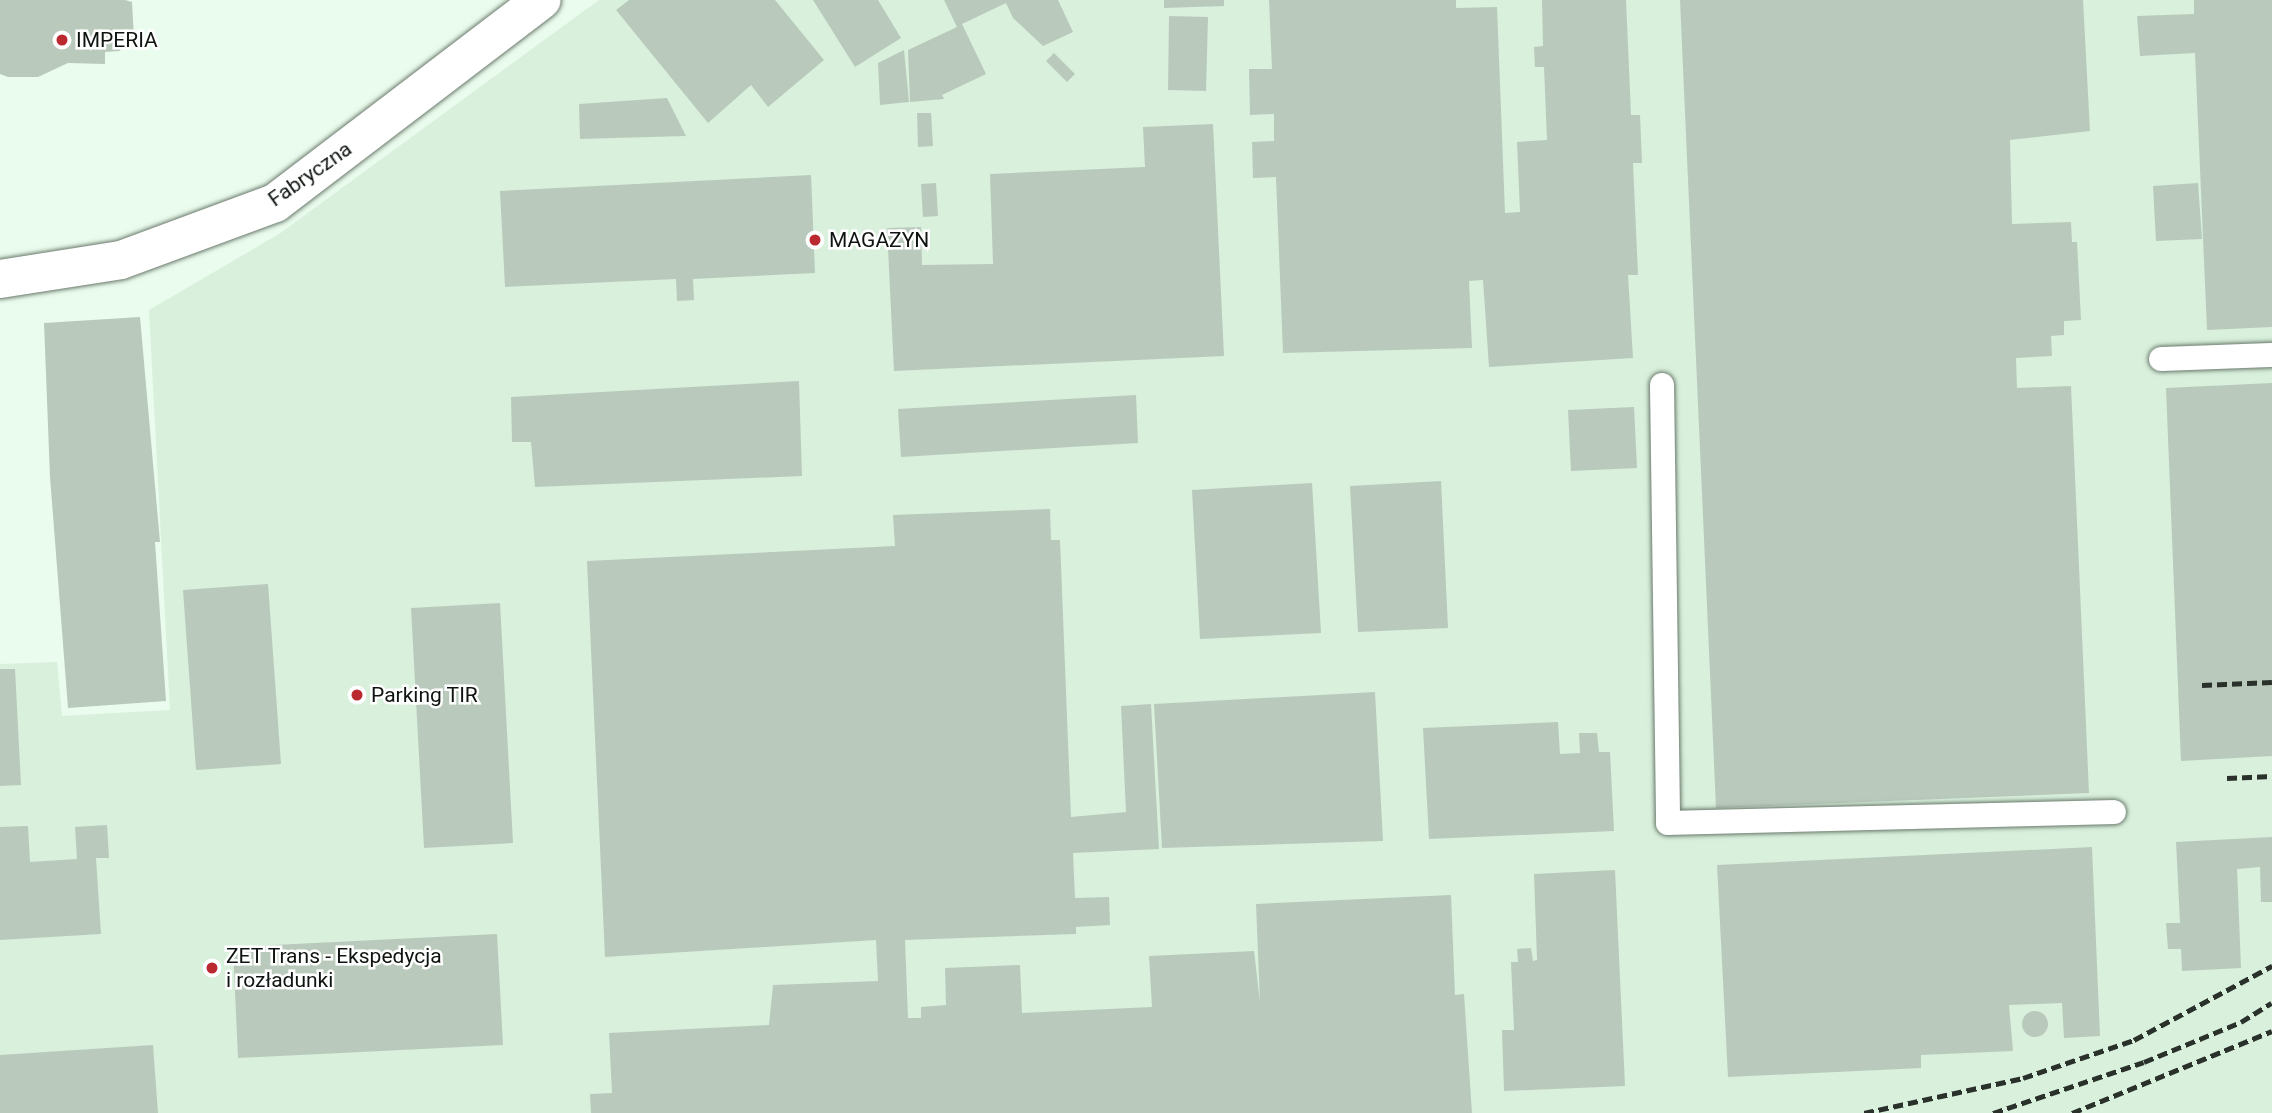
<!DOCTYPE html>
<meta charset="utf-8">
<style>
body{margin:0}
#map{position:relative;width:2272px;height:1113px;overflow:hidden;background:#eafced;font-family:Roboto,sans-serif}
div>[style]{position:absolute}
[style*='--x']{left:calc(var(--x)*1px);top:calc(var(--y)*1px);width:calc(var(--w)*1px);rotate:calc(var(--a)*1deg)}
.built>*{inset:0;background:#d8f0dc}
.building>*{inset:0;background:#b9cabc}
.round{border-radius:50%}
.roads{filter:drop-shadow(0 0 2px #6b7a6d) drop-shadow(0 0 2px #6b7a6d)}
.service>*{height:24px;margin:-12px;padding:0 12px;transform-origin:12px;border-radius:12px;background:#fff}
.minor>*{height:38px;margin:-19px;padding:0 19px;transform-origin:19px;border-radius:19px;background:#fff}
.rail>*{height:5px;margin-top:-2.5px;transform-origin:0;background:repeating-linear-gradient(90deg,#2a312b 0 10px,transparent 0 15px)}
.dots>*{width:19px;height:19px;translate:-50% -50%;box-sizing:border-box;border:4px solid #fff;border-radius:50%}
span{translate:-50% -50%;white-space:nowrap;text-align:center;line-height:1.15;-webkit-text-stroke:5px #fff;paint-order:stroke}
.poi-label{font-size:21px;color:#0e140f}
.left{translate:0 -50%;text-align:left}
.street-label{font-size:21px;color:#0e140f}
</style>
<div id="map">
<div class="built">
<div style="clip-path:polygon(599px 0,2272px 0,2272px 1113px,0 1113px,0 664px,57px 662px,62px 716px,170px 710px,149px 310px,279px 234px)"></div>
</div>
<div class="building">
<div style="clip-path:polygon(0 0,125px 0,132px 2px,134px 39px,125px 39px,120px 51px,105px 52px,105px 64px,68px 63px,38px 77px,8px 77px,0 74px)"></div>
<div style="clip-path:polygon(629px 0,775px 0,824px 60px,768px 107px,751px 85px,708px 123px,616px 10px)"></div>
<div style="clip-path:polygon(813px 0,878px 0,901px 38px,855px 67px)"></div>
<div style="clip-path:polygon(944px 0,1058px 0,1073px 32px,1043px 46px,1013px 18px,1006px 3px,962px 24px,986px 74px,942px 95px,944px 99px,910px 102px,908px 50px,957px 27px)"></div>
<div style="clip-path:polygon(1164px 0,1224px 0,1224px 6px,1164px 8px)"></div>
<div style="clip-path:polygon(1269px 0,1456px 0,1456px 8px,1497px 7px,1505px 213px,1520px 212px,1517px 142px,1547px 140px,1544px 67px,1535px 67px,1534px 47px,1543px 46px,1542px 0,1626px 0,1631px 115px,1640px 115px,1642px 163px,1633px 163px,1638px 275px,1628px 275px,1633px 358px,1489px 367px,1483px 280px,1469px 281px,1472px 348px,1283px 353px,1276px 177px,1253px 178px,1252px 142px,1274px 141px,1274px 114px,1250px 115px,1249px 69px,1272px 69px)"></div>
<div style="clip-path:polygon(1680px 0,2083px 0,2090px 131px,2010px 140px,2012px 224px,2071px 222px,2072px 242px,2077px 242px,2081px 320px,2064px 321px,2064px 335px,2051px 336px,2052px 356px,2016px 358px,2017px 388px,2071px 386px,2089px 793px,1716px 808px)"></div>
<div style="clip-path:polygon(2194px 0,2272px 0,2272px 327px,2207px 330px,2195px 53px,2140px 56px,2137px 16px,2194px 14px)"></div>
<div style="clip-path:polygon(1169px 16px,1208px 17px,1206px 91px,1168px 90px)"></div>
<div style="clip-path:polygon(904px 50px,909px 102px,880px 105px,878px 63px)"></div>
<div style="clip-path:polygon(1054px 53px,1075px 74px,1067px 82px,1046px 61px)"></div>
<div style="clip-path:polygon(667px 98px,686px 136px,580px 139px,579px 104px)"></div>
<div style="clip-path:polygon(917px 113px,931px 113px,933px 146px,918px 147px)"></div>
<div style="clip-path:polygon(1213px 124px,1224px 356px,894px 371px,887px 228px,921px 227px,922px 265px,993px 264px,990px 174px,1145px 167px,1143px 127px)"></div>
<div style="clip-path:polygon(811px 175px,815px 273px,693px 279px,694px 300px,677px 301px,676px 279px,505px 287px,500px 191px)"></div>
<div style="clip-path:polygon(936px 183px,938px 216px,923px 217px,921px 184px)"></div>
<div style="clip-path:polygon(2198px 183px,2202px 239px,2156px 241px,2153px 186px)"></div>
<div style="clip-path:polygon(140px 317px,160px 542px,155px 542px,166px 701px,68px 708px,50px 477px,44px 323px)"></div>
<div style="clip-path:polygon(799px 381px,802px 476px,535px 487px,531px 442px,512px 442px,511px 397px)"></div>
<div style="clip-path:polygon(2272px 383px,2272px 756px,2181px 761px,2166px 388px)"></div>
<div style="clip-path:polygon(1136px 395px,1138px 443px,901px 457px,898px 409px)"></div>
<div style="clip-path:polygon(1634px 407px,1637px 468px,1571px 471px,1568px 410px)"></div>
<div style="clip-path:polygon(1441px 481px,1448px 628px,1358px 632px,1350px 486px)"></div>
<div style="clip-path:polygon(1312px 483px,1321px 633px,1200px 639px,1192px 490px)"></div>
<div style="clip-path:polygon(1050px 509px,1051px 540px,1060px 540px,1071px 817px,1126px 812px,1121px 706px,1151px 704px,1159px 849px,1073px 853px,1075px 898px,1109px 897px,1110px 925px,1076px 927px,1076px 934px,905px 940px,908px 1018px,921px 1018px,921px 1007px,946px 1005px,945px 968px,1020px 965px,1022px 1013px,1152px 1007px,1149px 956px,1254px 951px,1260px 1002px,1256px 904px,1451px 895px,1455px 995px,1464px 994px,1472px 1113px,591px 1113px,590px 1094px,612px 1093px,609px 1033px,769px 1025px,773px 985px,878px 981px,876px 940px,605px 957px,587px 561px,895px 546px,893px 515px)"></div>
<div style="clip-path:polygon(268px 584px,281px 764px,196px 770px,183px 590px)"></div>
<div style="clip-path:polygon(500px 603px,513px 843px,424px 848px,411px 608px)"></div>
<div style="clip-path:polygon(0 669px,15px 669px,21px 785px,0 786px)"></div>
<div style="clip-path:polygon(1375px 692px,1383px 841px,1162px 848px,1154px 704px)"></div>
<div style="clip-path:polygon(1558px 722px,1560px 754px,1580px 753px,1579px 733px,1597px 733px,1599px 752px,1610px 752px,1614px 831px,1429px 839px,1423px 728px)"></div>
<div style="clip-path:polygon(107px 825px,109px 858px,96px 858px,101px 934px,0 940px,0 827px,28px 826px,30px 862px,77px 859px,75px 827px)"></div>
<div style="clip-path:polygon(2272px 837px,2272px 902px,2261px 902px,2260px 867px,2237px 869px,2241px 968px,2182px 971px,2181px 949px,2168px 949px,2166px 923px,2180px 923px,2176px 842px)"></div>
<div style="clip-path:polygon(2092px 847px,2100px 1036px,2064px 1038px,2062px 1003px,2009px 1005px,2013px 1051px,1921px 1055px,1921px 1068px,1728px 1077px,1717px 865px)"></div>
<div style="clip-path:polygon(1615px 870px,1625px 1086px,1504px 1091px,1502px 1030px,1514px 1030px,1511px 962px,1518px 962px,1517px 949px,1531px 948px,1533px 961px,1537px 960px,1534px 874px)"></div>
<div style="clip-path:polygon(497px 934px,503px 1045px,238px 1058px,233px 947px)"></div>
<div class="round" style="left:2022px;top:1011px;width:26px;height:26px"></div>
<div style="clip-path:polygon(153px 1045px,158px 1113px,0 1113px,0 1055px)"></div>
</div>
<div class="roads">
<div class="service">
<div style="--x:2161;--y:359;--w:111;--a:-2.1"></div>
<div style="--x:1662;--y:385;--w:438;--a:89.2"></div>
<div style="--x:1668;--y:823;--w:446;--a:-1.4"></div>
</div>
<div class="minor">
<div style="--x:0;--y:279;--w:122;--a:-8.9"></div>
<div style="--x:121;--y:260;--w:164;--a:-20.3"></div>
<div style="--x:275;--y:203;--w:335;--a:-37.3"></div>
</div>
</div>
<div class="rail">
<div style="--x:2202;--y:685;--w:70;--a:-2.5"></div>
<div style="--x:2227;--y:778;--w:45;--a:-2.5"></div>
<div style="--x:1864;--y:1113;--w:163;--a:-12.4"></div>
<div style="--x:2023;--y:1078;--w:117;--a:-18.9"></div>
<div style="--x:2134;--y:1040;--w:157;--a:-28.2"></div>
<div style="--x:1993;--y:1113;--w:159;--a:-18.7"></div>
<div style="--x:2144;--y:1062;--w:105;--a:-22.4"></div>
<div style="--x:2241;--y:1022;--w:36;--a:-32"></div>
<div style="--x:2072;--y:1113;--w:216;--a:-22.3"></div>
</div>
<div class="dots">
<div style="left:62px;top:40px;background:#b9292f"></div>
<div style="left:815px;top:240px;background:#b9292f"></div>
<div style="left:357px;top:695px;background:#b9292f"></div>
<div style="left:212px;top:968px;background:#b9292f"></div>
</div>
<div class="poi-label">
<span class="left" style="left:76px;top:40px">IMPERIA</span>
<span class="left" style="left:829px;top:240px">MAGAZYN</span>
<span class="left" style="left:371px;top:695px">Parking TIR</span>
<span class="left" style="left:226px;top:968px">ZET Trans - Ekspedycja<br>i rozładunki</span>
</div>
<div class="street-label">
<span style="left:310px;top:174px;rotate:-35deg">Fabryczna</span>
</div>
</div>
